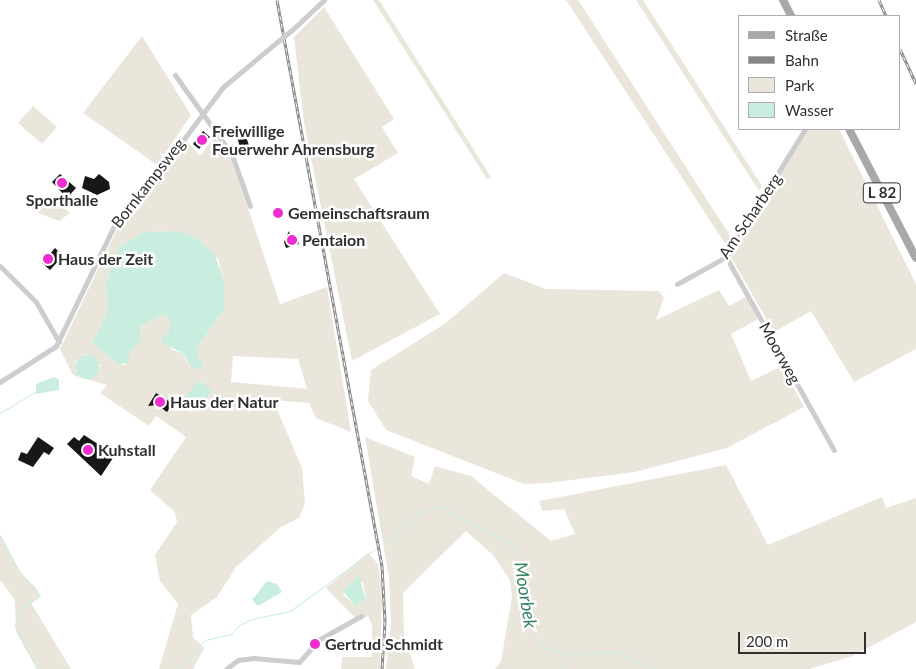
<!DOCTYPE html>
<meta charset="utf-8">
<style>
body{margin:0}
#map{position:relative;width:916px;height:669px;overflow:hidden;background:#fff;font-family:Lato,sans-serif}
div>[style]{position:absolute}
[style*='--x']{left:calc(var(--x)*1px);top:calc(var(--y)*1px);width:calc(var(--w)*1px);rotate:calc(var(--a)*1deg)}
.green>*{inset:0;background:#ebe6db}
.water>*{inset:0;background:#c9eee0}
.round{border-radius:50%}
.stream>*{height:1px;margin:-0.5px;padding:0 0.5px;transform-origin:0.5px;border-radius:0.5px;background:#c9eee0}
.building>*{inset:0;background:#171717}
.street>*{height:5px;margin:-2.5px;padding:0 2.5px;transform-origin:2.5px;border-radius:2.5px;background:#cdcdcd}
.primary>*{height:8px;margin:-4px;padding:0 4px;transform-origin:4px;border-radius:4px;background:#a8a8a8}
.rail>*{height:3px;margin-top:-1.5px;transform-origin:0;background:repeating-linear-gradient(90deg,#fff 0 4px,#858585 0 8px);box-sizing:border-box;border-block:1px solid #858585}
.street-bridge>*{height:5px;margin:-2.5px;padding:0 2.5px;transform-origin:2.5px;border-radius:2.5px;background:#cdcdcd}
.dots>*{width:14px;height:14px;translate:-50% -50%;box-sizing:border-box;border:2px solid #fff;border-radius:50%}
span{translate:-50% -50%;white-space:nowrap;text-align:center;line-height:1.15;-webkit-text-stroke:5px #fff;paint-order:stroke}
.shield-label span{padding:1px 4px;background:#fff;border:1px solid;border-radius:4px;-webkit-text-stroke-width:0}
.shield-label{font-size:15px;color:#303030;font-weight:700}
.poi-label{font-size:16px;color:#303030;font-weight:700}
.left{translate:0 -50%;text-align:left}
.street-label{font-size:16px;color:#303030}
.water-label{font-size:18px;color:#338364;font-style:italic}
.legend{position:absolute;left:738px;top:15px;width:162px;height:115px;box-sizing:border-box;background:#fff;border:1px solid #acacac;margin:0;padding:6px 9px;list-style:none;font-size:15px;color:#303030}
.legend li{display:flex;align-items:center;gap:10px;height:25px}
.legend b{width:25px;border:1px solid #acacac}
.scale{position:absolute;left:738px;top:632px;width:128px;height:22px;box-sizing:border-box;border:2px solid #303030;border-top:0;padding-left:6px;font-size:15px;line-height:18px;white-space:nowrap;color:#303030;-webkit-text-stroke:4px #fff;paint-order:stroke}
</style>
<div id="map">
<div class="green">
<div style="clip-path:polygon(373px 0,379px 0,491px 177px,487px 179px)"></div>
<div style="clip-path:polygon(566px 0,578px 0,731px 237px,726px 245px)"></div>
<div style="clip-path:polygon(636px 0,643px 0,762px 186px,759px 191px)"></div>
<div style="clip-path:polygon(324px 7px,394px 119px,382px 127px,398px 153px,354px 179px,440px 314px,352px 361px,304px 123px,294px 37px)"></div>
<div style="clip-path:polygon(142px 36px,191px 115px,157px 165px,83px 113px)"></div>
<div style="clip-path:polygon(33px 106px,57px 127px,42px 144px,18px 123px)"></div>
<div style="clip-path:polygon(808px 129px,839px 129px,916px 284px,916px 349px,854px 382px,811px 311px,774px 332px,729px 254px)"></div>
<div style="clip-path:polygon(evenodd,217px 133px,233px 163px,280px 304px,327px 287px,351px 432px,316px 418px,309px 403px,273px 400px,302px 468px,305px 504px,299px 518px,281px 527px,236px 567px,217px 597px,191px 615px,193px 637px,204px 648px,193px 669px,159px 669px,178px 604px,160px 581px,155px 555px,177px 522px,175px 512px,150px 490px,186px 437px,156px 416px,149px 426px,100px 393px,107px 385px,73px 375px,60px 349px,124px 215px,154px 183px,185px 139px,200px 156px,217px 133px,180px 231px,199px 240px,218px 259px,224px 280px,224px 309px,187px 362px,183px 353px,172px 350px,168px 333px,170px 320px,163px 314px,140px 327px,141px 341px,129px 352px,125px 365px,119px 365px,92px 343px,108px 310px,106px 283px,115px 256px,119px 247px,144px 232px,180px 231px,217px 133px,86px 354px,101px 366px,86px 377px,75px 372px,75px 362px,86px 354px,217px 133px,233px 356px,298px 359px,307px 389px,231px 382px,233px 356px,217px 133px,197px 381px,202px 383px,207px 397px,192px 412px,185px 410px,181px 408px,197px 381px)"></div>
<div style="clip-path:polygon(60px 204px,70px 213px,59px 221px,38px 213px,42px 207px)"></div>
<div style="clip-path:polygon(504px 273px,546px 289px,659px 291px,664px 298px,656px 320px,719px 290px,729px 306px,746px 297px,758px 319px,731px 334px,751px 381px,782px 366px,804px 407px,727px 448px,635px 472px,548px 483px,524px 484px,386px 430px,368px 401px,371px 370px,446px 323px)"></div>
<div style="clip-path:polygon(365px 437px,415px 457px,411px 476px,429px 484px,435px 466px,471px 476px,551px 541px,575px 534px,564px 509px,542px 511px,539px 501px,726px 465px,768px 545px,882px 497px,886px 508px,916px 498px,916px 622px,853px 656px,809px 669px,495px 669px,501px 661px,512px 597px,510px 580px,493px 555px,466px 531px,403px 593px,404px 636px,415px 669px,386px 669px,391px 623px,389px 578px)"></div>
<div style="clip-path:polygon(0 535px,19px 571px,36px 588px,40px 596px,31px 603px,71px 669px,37px 669px,16px 632px,15px 600px,0 580px)"></div>
<div style="clip-path:polygon(evenodd,368px 553px,378px 564px,382px 592px,380px 669px,341px 669px,342px 657px,372px 657px,372px 625px,368px 616px,358px 621px,326px 588px,368px 553px,363px 582px,366px 600px,355px 606px,343px 594px,363px 582px)"></div>
</div>
<div class="water">
<div style="clip-path:polygon(180px 231px,199px 240px,215px 255px,224px 280px,224px 309px,196px 349px,203px 366px,199px 370px,191px 366px,183px 353px,164px 344px,161px 339px,168px 333px,170px 320px,163px 314px,140px 327px,141px 341px,129px 352px,129px 362px,119px 365px,92px 343px,108px 310px,106px 283px,115px 256px,119px 247px,144px 232px)"></div>
<div class="round" style="left:75px;top:355px;width:24px;height:24px"></div>
<div style="clip-path:polygon(54px 377px,59px 380px,59px 390px,36px 394px,36px 384px)"></div>
<div style="clip-path:polygon(197px 381px,209px 387px,211px 392px,197px 411px,185px 410px,181px 404px)"></div>
<div style="clip-path:polygon(359px 576px,366px 600px,355px 606px,343px 591px)"></div>
<div style="clip-path:polygon(267px 581px,277px 584px,282px 592px,258px 606px,252px 600px)"></div>
</div>
<div class="stream">
<div style="--x:0;--y:413;--w:41;--a:-31"></div>
<div style="--x:0;--y:535;--w:41;--a:62.2"></div>
<div style="--x:19;--y:571;--w:33;--a:50"></div>
<div style="--x:40;--y:596;--w:26;--a:148"></div>
<div style="--x:18;--y:610;--w:16;--a:101"></div>
<div style="--x:15;--y:626;--w:48;--a:62.9"></div>
<div style="--x:386;--y:542;--w:41;--a:-41.1"></div>
<div style="--x:417;--y:515;--w:23;--a:-25"></div>
<div style="--x:438;--y:505;--w:91;--a:28.3"></div>
<div style="--x:518;--y:548;--w:22;--a:69"></div>
<div style="--x:526;--y:569;--w:65;--a:85.6"></div>
<div style="--x:531;--y:634;--w:18;--a:45"></div>
<div style="--x:544;--y:647;--w:26;--a:16"></div>
<div style="--x:569;--y:654;--w:49;--a:-2.3"></div>
<div style="--x:618;--y:652;--w:40;--a:25"></div>
<div style="--x:178;--y:669;--w:40;--a:-47"></div>
<div style="--x:205;--y:640;--w:28;--a:-13"></div>
<div style="--x:232;--y:634;--w:10;--a:-53"></div>
<div style="--x:238;--y:626;--w:16;--a:-27"></div>
<div style="--x:252;--y:619;--w:39;--a:-12"></div>
<div style="--x:290;--y:611;--w:109;--a:-36"></div>
<div style="--x:559;--y:669;--w:17;--a:-54"></div>
</div>
<div class="building">
<div style="clip-path:polygon(244px 130px,250px 149px,241px 152px,236px 132px)"></div>
<div style="clip-path:polygon(203px 131px,210px 137px,199px 149px,193px 144px)"></div>
<div style="clip-path:polygon(60px 174px,76px 188px,67px 198px,52px 182px)"></div>
<div style="clip-path:polygon(99px 174px,109px 182px,110px 189px,97px 195px,82px 188px,85px 176px,94px 179px)"></div>
<div style="clip-path:polygon(289px 231px,291px 239px,297px 237px,299px 244px,286px 248px,284px 242px)"></div>
<div style="clip-path:polygon(55px 248px,63px 256px,50px 270px,42px 263px)"></div>
<div style="clip-path:polygon(156px 393px,173px 404px,167px 412px,157px 405px,148px 406px)"></div>
<div style="clip-path:polygon(84px 435px,115px 455px,101px 476px,67px 444px,74px 437px,79px 441px)"></div>
<div style="clip-path:polygon(38px 437px,54px 448px,49px 455px,44px 452px,33px 467px,18px 460px,21px 452px,27px 454px)"></div>
</div>
<div class="street">
<div style="--x:292;--y:30;--w:44;--a:-43.2"></div>
<div style="--x:175;--y:75;--w:98;--a:54.5"></div>
<div style="--x:232;--y:155;--w:54;--a:70.6"></div>
<div style="--x:726;--y:257;--w:221;--a:60.8"></div>
<div style="--x:0;--y:266;--w:51;--a:45"></div>
<div style="--x:36;--y:302;--w:46;--a:60.1"></div>
<div style="--x:677;--y:284;--w:56;--a:-28.9"></div>
<div style="--x:726;--y:257;--w:150;--a:-58.3"></div>
<div style="--x:0;--y:382;--w:67;--a:-32.7"></div>
<div style="--x:56;--y:346;--w:140;--a:-64.2"></div>
<div style="--x:117;--y:220;--w:59;--a:-48.4"></div>
<div style="--x:156;--y:176;--w:111;--a:-53"></div>
<div style="--x:223;--y:87;--w:70;--a:-39.8"></div>
<div style="--x:299;--y:662;--w:31;--a:-48"></div>
<div style="--x:320;--y:639;--w:47;--a:-29.3"></div>
<div style="--x:226;--y:669;--w:15;--a:-37"></div>
<div style="--x:238;--y:660;--w:16;--a:-7"></div>
<div style="--x:254;--y:658;--w:45;--a:5.1"></div>
</div>
<div class="primary">
<div style="--x:783;--y:0;--w:18;--a:63"></div>
<div style="--x:849;--y:129;--w:145;--a:62.6"></div>
</div>
<div class="rail">
<div style="--x:277;--y:0;--w:576;--a:79.49"></div>
<div style="--x:382;--y:566;--w:56;--a:86.9"></div>
<div style="--x:385;--y:622;--w:47;--a:93.7"></div>
<div style="--x:879;--y:0;--w:17;--a:66"></div>
<div style="--x:900;--y:49;--w:38;--a:65"></div>
</div>
<div class="street-bridge">
<div style="--x:277;--y:42;--w:19;--a:-39"></div>
</div>
<div class="dots">
<div style="left:202px;top:140px;background:#ee2cd0"></div>
<div style="left:62px;top:183px;background:#ee2cd0"></div>
<div style="left:278px;top:213px;background:#ee2cd0"></div>
<div style="left:292px;top:240px;background:#ee2cd0"></div>
<div style="left:48px;top:259px;background:#ee2cd0"></div>
<div style="left:160px;top:402px;background:#ee2cd0"></div>
<div style="left:88px;top:450px;background:#ee2cd0"></div>
<div style="left:315px;top:644px;background:#ee2cd0"></div>
</div>
<div class="shield-label">
<span style="left:882px;top:193px">L 82</span>
</div>
<div class="poi-label">
<span class="left" style="left:212px;top:140px">Freiwillige<br>Feuerwehr Ahrensburg</span>
<span style="left:62px;top:200px">Sporthalle</span>
<span class="left" style="left:288px;top:213px">Gemeinschaftsraum</span>
<span class="left" style="left:302px;top:240px">Pentaion</span>
<span class="left" style="left:58px;top:259px">Haus der Zeit</span>
<span class="left" style="left:170px;top:402px">Haus der Natur</span>
<span class="left" style="left:98px;top:450px">Kuhstall</span>
<span class="left" style="left:325px;top:644px">Gertrud Schmidt</span>
</div>
<div class="street-label">
<span style="left:148px;top:183px;rotate:-52deg">Bornkampsweg</span>
<span style="left:750px;top:216px;rotate:-56deg">Am Scharberg</span>
<span style="left:780px;top:353px;rotate:61deg">Moorweg</span>
</div>
<div class="water-label">
<span style="left:526px;top:595px;rotate:81deg">Moorbek</span>
</div>
<ul class="legend">
<li><b style="height:6px;background:#a8a8a8"></b>Straße</li>
<li><b style="height:6px;background:#858585"></b>Bahn</li>
<li><b style="height:14px;background:#ebe6db"></b>Park</li>
<li><b style="height:14px;background:#c9eee0"></b>Wasser</li>
</ul>
<div class="scale">200 m</div>
</div>
